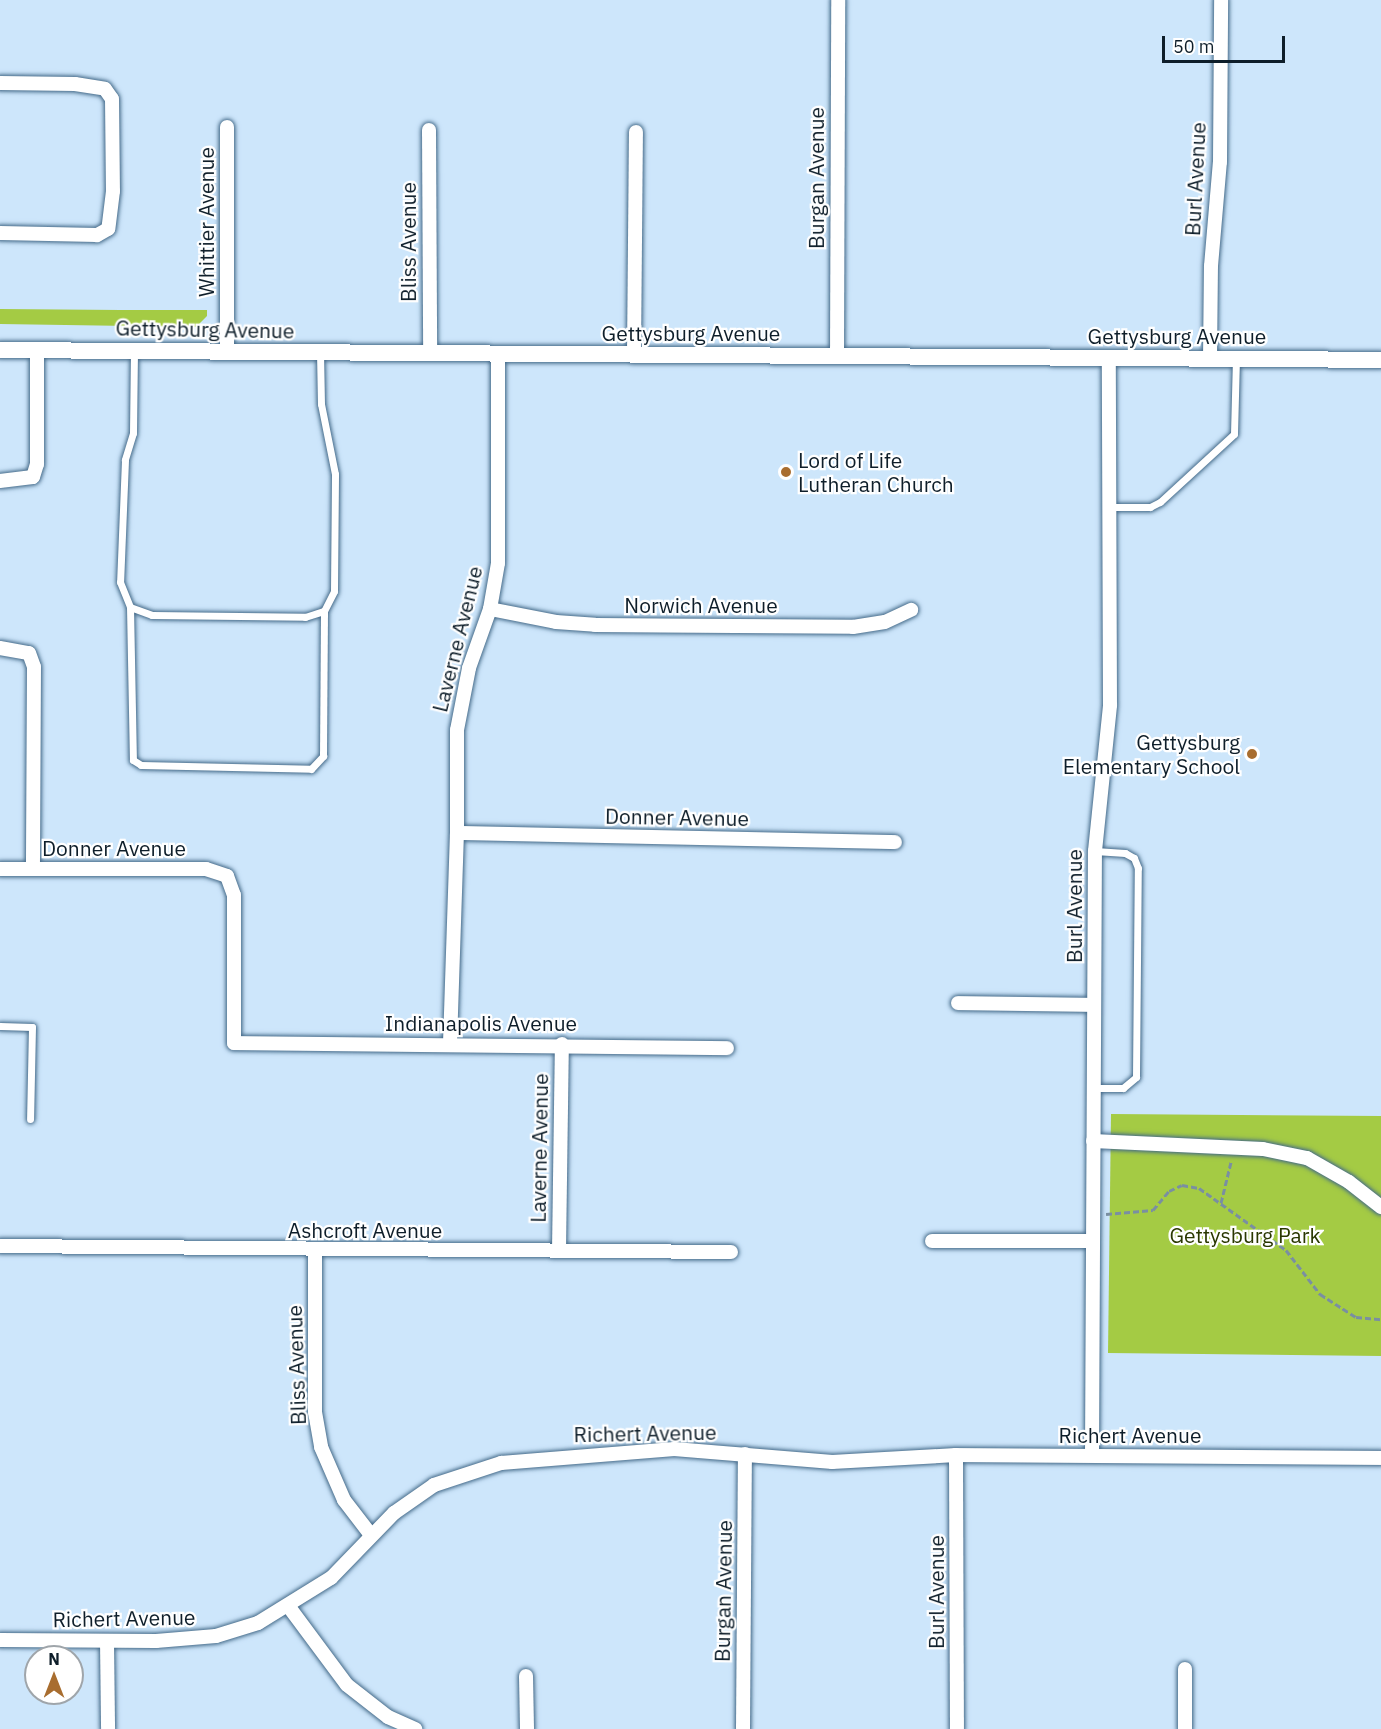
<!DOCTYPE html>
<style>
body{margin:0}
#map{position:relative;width:1381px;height:1729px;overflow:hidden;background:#cde6fb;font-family:"IBM Plex Sans",sans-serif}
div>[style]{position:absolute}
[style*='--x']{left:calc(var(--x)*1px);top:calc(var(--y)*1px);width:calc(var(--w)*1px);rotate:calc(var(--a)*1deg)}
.green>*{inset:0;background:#a4cb44}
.path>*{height:3px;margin-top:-1.5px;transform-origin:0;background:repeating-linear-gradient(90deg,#7a8fa1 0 6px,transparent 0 9px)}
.roads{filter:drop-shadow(0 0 2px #446a89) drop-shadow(0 0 2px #446a89)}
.service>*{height:7px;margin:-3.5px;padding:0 3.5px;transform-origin:3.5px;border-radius:3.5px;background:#fff}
.minor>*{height:14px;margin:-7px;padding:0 7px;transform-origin:7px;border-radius:7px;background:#fff}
.tertiary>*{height:16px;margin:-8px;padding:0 8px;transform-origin:8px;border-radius:8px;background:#fff}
.dots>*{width:16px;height:16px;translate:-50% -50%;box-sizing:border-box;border:3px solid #fff;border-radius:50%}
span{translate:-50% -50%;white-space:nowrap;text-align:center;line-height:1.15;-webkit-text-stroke:4.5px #fff;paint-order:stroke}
.street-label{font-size:21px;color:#0e1e2a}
.poi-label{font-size:21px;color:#0e1e2a}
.left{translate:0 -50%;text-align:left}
.right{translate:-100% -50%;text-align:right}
.park-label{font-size:21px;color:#2a3800}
.north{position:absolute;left:24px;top:1645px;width:60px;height:60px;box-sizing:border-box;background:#fff;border:2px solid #9fa5aa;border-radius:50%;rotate:0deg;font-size:16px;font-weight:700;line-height:24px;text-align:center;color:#0e1e2a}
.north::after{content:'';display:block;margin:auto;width:21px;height:27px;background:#a86d2f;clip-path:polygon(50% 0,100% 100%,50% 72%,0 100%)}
.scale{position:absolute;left:1162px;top:36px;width:123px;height:27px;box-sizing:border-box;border:3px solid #0e1e2a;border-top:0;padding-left:8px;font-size:18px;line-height:21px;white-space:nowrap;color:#0e1e2a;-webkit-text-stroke:4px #fff;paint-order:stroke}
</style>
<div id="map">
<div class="green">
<div style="clip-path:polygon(0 309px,121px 310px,207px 310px,207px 316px,196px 327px,0 324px)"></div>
<div style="clip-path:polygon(1111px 1114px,1381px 1116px,1381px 1356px,1108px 1353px)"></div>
</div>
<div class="path">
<div style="--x:1221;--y:1203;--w:42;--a:-76.3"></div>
<div style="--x:1106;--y:1214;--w:47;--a:-4.9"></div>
<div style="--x:1153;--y:1210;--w:25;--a:-50"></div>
<div style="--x:1169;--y:1191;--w:14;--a:-25"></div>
<div style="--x:1182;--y:1185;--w:17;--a:10"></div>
<div style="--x:1199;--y:1188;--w:107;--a:35.5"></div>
<div style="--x:1286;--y:1250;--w:56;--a:52.3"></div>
<div style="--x:1320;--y:1294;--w:43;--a:32.6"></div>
<div style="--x:1356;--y:1317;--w:25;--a:5"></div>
</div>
<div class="roads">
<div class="service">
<div style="--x:134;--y:351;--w:82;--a:90.7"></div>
<div style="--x:133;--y:433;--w:28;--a:107"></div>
<div style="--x:125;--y:460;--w:122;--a:92.3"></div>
<div style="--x:120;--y:582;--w:27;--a:68"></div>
<div style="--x:130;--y:607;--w:23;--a:20"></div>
<div style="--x:152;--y:615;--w:153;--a:0.7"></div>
<div style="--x:305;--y:617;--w:20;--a:-18"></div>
<div style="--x:324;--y:611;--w:22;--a:-63"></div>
<div style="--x:334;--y:591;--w:117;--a:-89.5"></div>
<div style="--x:335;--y:474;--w:71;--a:-101.3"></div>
<div style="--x:321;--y:404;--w:51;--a:-91.1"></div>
<div style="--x:1109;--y:507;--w:41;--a:0"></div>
<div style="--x:1150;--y:507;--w:11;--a:-27"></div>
<div style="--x:1160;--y:502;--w:100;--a:-42.6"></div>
<div style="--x:1234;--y:434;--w:75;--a:-88.5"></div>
<div style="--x:130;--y:607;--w:153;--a:88.9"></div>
<div style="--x:133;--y:760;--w:9;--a:32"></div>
<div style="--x:141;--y:765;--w:170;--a:1.3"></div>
<div style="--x:311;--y:769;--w:18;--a:-47"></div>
<div style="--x:323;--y:756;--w:145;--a:-89.6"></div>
<div style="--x:0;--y:1026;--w:32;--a:2"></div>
<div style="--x:32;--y:1027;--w:92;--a:91.2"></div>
<div style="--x:1094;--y:1088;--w:29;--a:0"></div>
<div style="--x:1123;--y:1088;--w:17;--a:-40"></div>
<div style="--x:1136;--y:1077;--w:209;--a:-89.5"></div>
<div style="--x:1138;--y:868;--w:11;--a:-112"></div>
<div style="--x:1134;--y:858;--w:10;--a:-151"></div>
<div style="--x:1125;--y:853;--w:30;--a:-176"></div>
</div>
<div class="minor">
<div style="--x:0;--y:83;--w:75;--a:0.8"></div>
<div style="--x:75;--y:84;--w:30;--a:9"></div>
<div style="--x:105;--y:89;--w:12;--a:55"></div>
<div style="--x:112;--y:99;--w:92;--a:89.4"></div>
<div style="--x:113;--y:191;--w:38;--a:97"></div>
<div style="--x:108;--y:229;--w:13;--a:151"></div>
<div style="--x:97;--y:235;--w:97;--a:-178.8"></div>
<div style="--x:429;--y:130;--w:223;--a:89.7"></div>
<div style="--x:227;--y:353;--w:226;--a:-90"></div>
<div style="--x:634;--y:355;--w:223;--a:-89.5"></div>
<div style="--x:837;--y:356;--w:356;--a:-89.8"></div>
<div style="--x:1210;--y:359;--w:93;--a:-89.4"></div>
<div style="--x:1211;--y:266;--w:104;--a:-85.1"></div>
<div style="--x:1220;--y:162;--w:162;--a:-89.6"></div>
<div style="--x:0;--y:481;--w:33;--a:-7"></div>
<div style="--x:33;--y:477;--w:14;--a:-73"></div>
<div style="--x:37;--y:464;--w:114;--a:-90"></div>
<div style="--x:490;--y:609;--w:67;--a:11.1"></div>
<div style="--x:556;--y:622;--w:39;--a:4"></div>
<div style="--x:595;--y:625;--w:258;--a:0.4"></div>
<div style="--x:853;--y:627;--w:32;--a:-9"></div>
<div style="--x:885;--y:622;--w:29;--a:-25"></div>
<div style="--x:0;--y:648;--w:29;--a:10"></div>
<div style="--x:29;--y:653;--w:15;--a:70"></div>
<div style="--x:34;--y:667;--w:202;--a:90.3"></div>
<div style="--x:457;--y:833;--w:438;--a:1.2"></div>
<div style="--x:0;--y:869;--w:206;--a:0"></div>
<div style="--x:206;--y:869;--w:22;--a:18"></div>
<div style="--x:227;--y:876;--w:20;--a:70"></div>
<div style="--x:234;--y:895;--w:148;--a:90"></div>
<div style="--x:234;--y:1043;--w:493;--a:0.6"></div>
<div style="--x:958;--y:1003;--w:136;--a:0.8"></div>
<div style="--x:450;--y:1043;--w:210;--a:-88.1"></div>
<div style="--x:457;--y:833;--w:103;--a:-90"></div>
<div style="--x:457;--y:730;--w:63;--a:-79"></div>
<div style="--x:469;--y:668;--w:63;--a:-70.4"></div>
<div style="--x:490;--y:609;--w:47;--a:-80.1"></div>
<div style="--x:498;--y:563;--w:209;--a:-90"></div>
<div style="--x:1093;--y:1141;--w:170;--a:2.7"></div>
<div style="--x:1263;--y:1149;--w:45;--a:11.6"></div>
<div style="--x:1307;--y:1158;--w:48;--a:29.7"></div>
<div style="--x:1349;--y:1182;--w:41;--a:38"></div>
<div style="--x:932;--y:1241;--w:160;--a:0"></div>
<div style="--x:0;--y:1246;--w:731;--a:0.47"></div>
<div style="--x:315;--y:1251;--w:161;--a:90"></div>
<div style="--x:315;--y:1412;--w:36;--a:80"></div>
<div style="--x:321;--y:1447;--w:58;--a:66.5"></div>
<div style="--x:344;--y:1500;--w:44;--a:52.4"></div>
<div style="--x:559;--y:1251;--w:207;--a:-89.2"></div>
<div style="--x:956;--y:1455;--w:274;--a:89.8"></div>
<div style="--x:1092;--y:1455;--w:604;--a:-89.72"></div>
<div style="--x:1095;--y:851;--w:147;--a:-84.1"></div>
<div style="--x:1110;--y:705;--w:347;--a:-90.2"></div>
<div style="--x:289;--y:1607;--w:97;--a:53.4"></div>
<div style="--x:347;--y:1685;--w:52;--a:38"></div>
<div style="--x:388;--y:1717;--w:30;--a:24"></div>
<div style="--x:0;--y:1640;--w:156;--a:0.4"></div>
<div style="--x:156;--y:1641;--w:60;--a:-4.8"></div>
<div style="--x:216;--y:1636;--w:44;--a:-17.2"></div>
<div style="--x:258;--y:1623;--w:86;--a:-31.7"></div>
<div style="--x:331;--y:1578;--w:91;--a:-45.9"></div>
<div style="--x:394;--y:1513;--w:49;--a:-35"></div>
<div style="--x:434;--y:1485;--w:71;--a:-18.2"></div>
<div style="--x:501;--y:1463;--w:174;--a:-4.6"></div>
<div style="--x:674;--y:1449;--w:159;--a:4.7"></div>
<div style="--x:832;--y:1462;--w:124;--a:-3.2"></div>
<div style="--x:956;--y:1455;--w:425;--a:0.4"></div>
<div style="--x:107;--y:1641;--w:88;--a:89.3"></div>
<div style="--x:1185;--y:1669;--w:60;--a:90"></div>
<div style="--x:526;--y:1676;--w:53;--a:88.9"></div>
<div style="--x:743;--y:1729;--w:275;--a:-89.6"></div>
</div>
<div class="tertiary">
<div style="--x:0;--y:350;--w:1381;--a:0.41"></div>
</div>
</div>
<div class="dots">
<div style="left:786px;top:472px;background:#a86d2f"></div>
<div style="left:1252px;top:754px;background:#a86d2f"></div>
</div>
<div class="street-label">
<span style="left:816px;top:178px;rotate:-90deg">Burgan Avenue</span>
<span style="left:1195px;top:179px;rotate:-87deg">Burl Avenue</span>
<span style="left:206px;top:222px;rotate:-90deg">Whittier Avenue</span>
<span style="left:408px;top:242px;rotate:-90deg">Bliss Avenue</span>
<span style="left:205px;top:329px;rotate:1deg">Gettysburg Avenue</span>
<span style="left:691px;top:333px">Gettysburg Avenue</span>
<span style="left:1177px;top:336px">Gettysburg Avenue</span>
<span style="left:701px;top:605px">Norwich Avenue</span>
<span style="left:457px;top:639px;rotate:-76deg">Laverne Avenue</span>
<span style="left:677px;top:817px;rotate:1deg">Donner Avenue</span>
<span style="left:114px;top:848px">Donner Avenue</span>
<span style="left:1074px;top:906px;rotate:-90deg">Burl Avenue</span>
<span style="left:481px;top:1023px">Indianapolis Avenue</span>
<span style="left:539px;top:1148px;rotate:-89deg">Laverne Avenue</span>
<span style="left:365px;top:1230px">Ashcroft Avenue</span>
<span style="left:296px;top:1365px;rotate:-92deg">Bliss Avenue</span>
<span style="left:645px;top:1433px;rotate:-1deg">Richert Avenue</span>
<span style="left:1130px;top:1435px">Richert Avenue</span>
<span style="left:723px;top:1591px;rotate:-89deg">Burgan Avenue</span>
<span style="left:936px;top:1592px;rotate:-90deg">Burl Avenue</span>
<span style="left:124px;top:1618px;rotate:-1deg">Richert Avenue</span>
</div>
<div class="poi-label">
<span class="left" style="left:798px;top:472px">Lord of Life<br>Lutheran Church</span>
<span class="right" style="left:1240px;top:754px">Gettysburg<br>Elementary School</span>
</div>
<div class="park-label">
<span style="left:1245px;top:1235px">Gettysburg Park</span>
</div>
<div class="north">N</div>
<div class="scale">50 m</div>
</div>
